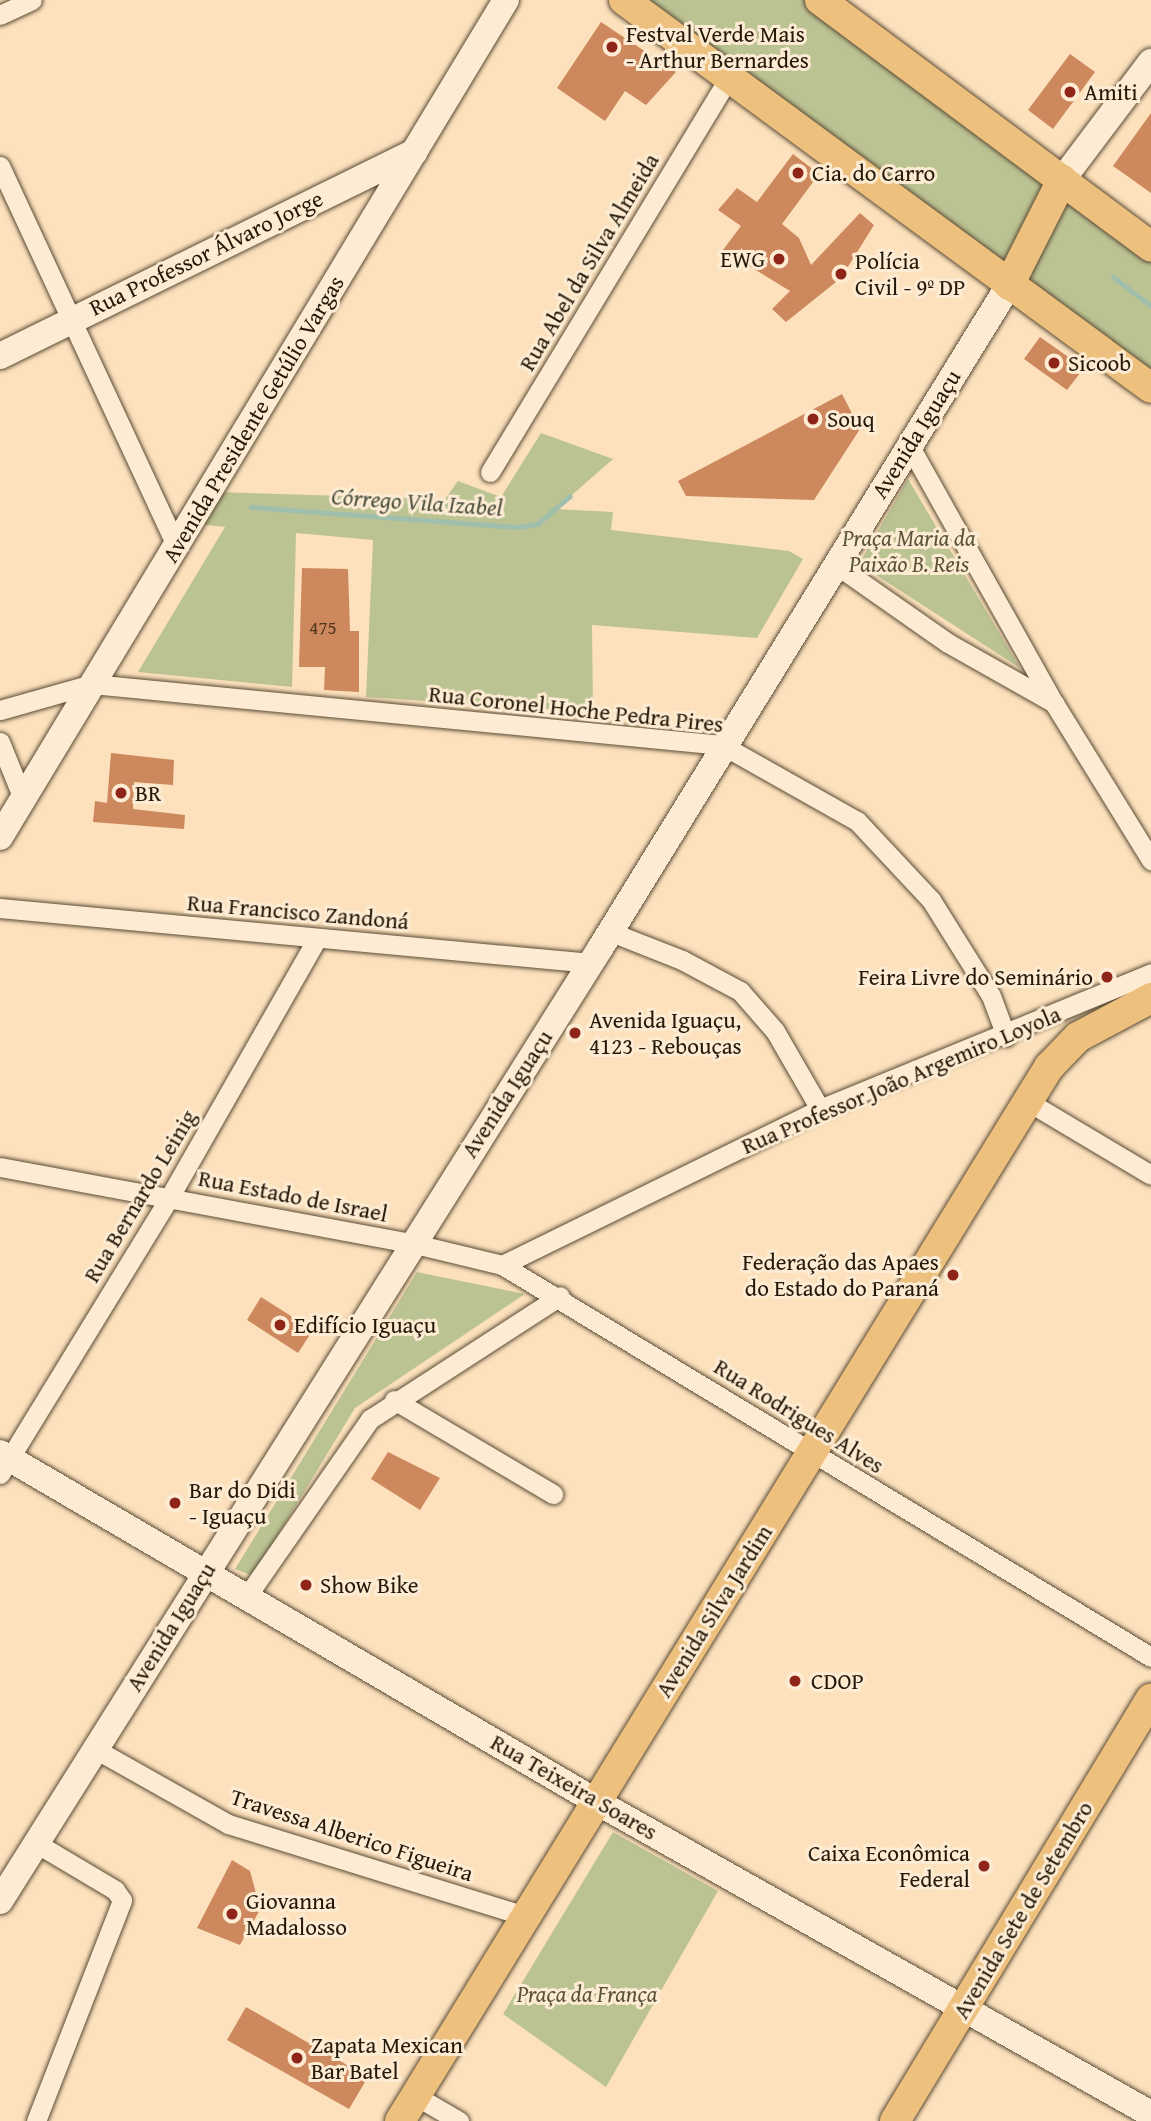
<!DOCTYPE html>
<meta charset="utf-8">
<style>
body{margin:0}
#map{position:relative;width:1151px;height:2121px;overflow:hidden;background:#fce1bc;font-family:"Gentium Book Plus",serif}
div>[style]{position:absolute}
[style*='--x']{left:calc(var(--x)*1px);top:calc(var(--y)*1px);width:calc(var(--w)*1px);rotate:calc(var(--a)*1deg)}
.green>*{inset:0;background:#bcc393}
.stream>*{height:5px;margin:-2.5px;padding:0 2.5px;transform-origin:2.5px;border-radius:2.5px;background:#a0beac}
.building>*{inset:0;background:#cd885d}
.roads{filter:drop-shadow(0 0 2px #5a4b36) drop-shadow(0 0 2px #5a4b36)}
.street>*{height:19px;margin:-9.5px;padding:0 9.5px;transform-origin:9.5px;border-radius:9.5px;background:#fdecd3}
.secondary>*{height:26px;margin:-13px;padding:0 13px;transform-origin:13px;border-radius:13px;background:#fdecd3}
.primary>*{height:30px;margin:-15px;padding:0 15px;transform-origin:15px;border-radius:15px;background:#eec07e}
.dots>*{width:19px;height:19px;translate:-50% -50%;box-sizing:border-box;border:4px solid #fdecd3;border-radius:50%}
span{translate:-50% -50%;white-space:nowrap;text-align:center;line-height:1.15;-webkit-text-stroke:6px #fdecd3;paint-order:stroke}
.number-label{font-size:19px;color:#4e351e}
.number-label span{-webkit-text-stroke-width:0}
.poi-label{font-size:23px;color:#241909}
.left{translate:0 -50%;text-align:left}
.right{translate:-100% -50%;text-align:right}
.street-label{font-size:23px;color:#241909}
.park-label{font-size:23px;color:#595439;font-style:italic}
.water-label{font-size:24px;color:#4f5342;font-style:italic}
</style>
<div id="map">
<div class="green">
<div style="clip-path:polygon(636px 0,807px 0,1151px 258px,1151px 385px)"></div>
<div style="clip-path:polygon(541px 433px,613px 459px,556px 509px,613px 512px,611px 530px,789px 551px,803px 559px,757px 638px,592px 625px,593px 712px,366px 697px,373px 540px,296px 533px,292px 687px,138px 672px,225px 527px,198px 524px,216px 492px,445px 499px,458px 481px,501px 497px)"></div>
<div style="clip-path:polygon(908px 479px,1020px 668px,859px 564px)"></div>
<div style="clip-path:polygon(417px 1272px,525px 1294px,355px 1408px,253px 1576px,235px 1569px)"></div>
<div style="clip-path:polygon(613px 1832px,718px 1891px,606px 2087px,503px 2014px)"></div>
</div>
<div class="stream">
<div style="--x:1113;--y:277;--w:48;--a:37.3"></div>
<div style="--x:251;--y:507;--w:268;--a:4.3"></div>
<div style="--x:518;--y:527;--w:19;--a:-9"></div>
<div style="--x:537;--y:524;--w:43;--a:-40.3"></div>
</div>
<div class="building">
<div style="clip-path:polygon(601px 22px,676px 72px,646px 105px,625px 91px,605px 121px,557px 88px)"></div>
<div style="clip-path:polygon(1070px 54px,1095px 72px,1053px 129px,1028px 110px)"></div>
<div style="clip-path:polygon(1151px 113px,1151px 193px,1113px 166px)"></div>
<div style="clip-path:polygon(793px 154px,819px 174px,782px 224px,799px 238px,811px 265px,860px 213px,874px 225px,841px 278px,786px 322px,772px 309px,790px 291px,723px 250px,741px 226px,718px 210px,737px 188px,757px 202px)"></div>
<div style="clip-path:polygon(1040px 337px,1084px 368px,1067px 390px,1024px 359px)"></div>
<div style="clip-path:polygon(842px 394px,860px 429px,814px 500px,686px 496px,678px 481px)"></div>
<div style="clip-path:polygon(302px 568px,348px 569px,350px 631px,359px 631px,359px 692px,324px 690px,325px 667px,299px 667px)"></div>
<div style="clip-path:polygon(111px 753px,174px 760px,173px 785px,134px 782px,133px 809px,185px 815px,184px 829px,93px 822px,95px 801px,107px 803px)"></div>
<div style="clip-path:polygon(261px 1297px,313px 1330px,298px 1353px,247px 1320px)"></div>
<div style="clip-path:polygon(388px 1452px,440px 1478px,420px 1510px,371px 1479px)"></div>
<div style="clip-path:polygon(232px 1860px,250px 1871px,257px 1897px,266px 1899px,240px 1945px,197px 1928px)"></div>
<div style="clip-path:polygon(246px 2007px,368px 2077px,349px 2109px,227px 2040px)"></div>
</div>
<div class="roads">
<div class="street">
<div style="--x:0;--y:15;--w:35;--a:-25"></div>
<div style="--x:0;--y:166;--w:418;--a:65.1"></div>
<div style="--x:909;--y:445;--w:292;--a:60.7"></div>
<div style="--x:490;--y:472;--w:462;--a:-58.8"></div>
<div style="--x:835;--y:564;--w:138;--a:35"></div>
<div style="--x:948;--y:643;--w:122;--a:29.5"></div>
<div style="--x:1054;--y:703;--w:185;--a:58.3"></div>
<div style="--x:0;--y:710;--w:96;--a:-15.8"></div>
<div style="--x:92;--y:684;--w:633;--a:5.53"></div>
<div style="--x:722;--y:745;--w:155;--a:29.4"></div>
<div style="--x:857;--y:821;--w:108;--a:46.9"></div>
<div style="--x:931;--y:900;--w:113;--a:58"></div>
<div style="--x:991;--y:996;--w:43;--a:69.4"></div>
<div style="--x:0;--y:742;--w:61;--a:68"></div>
<div style="--x:0;--y:908;--w:594;--a:5.32"></div>
<div style="--x:611;--y:932;--w:76;--a:21.5"></div>
<div style="--x:682;--y:960;--w:66;--a:28.1"></div>
<div style="--x:740;--y:991;--w:53;--a:48.8"></div>
<div style="--x:775;--y:1031;--w:90;--a:60"></div>
<div style="--x:1027;--y:1101;--w:144;--a:30.8"></div>
<div style="--x:0;--y:1167;--w:418;--a:10.5"></div>
<div style="--x:411;--y:1243;--w:94;--a:13.6"></div>
<div style="--x:502;--y:1265;--w:758;--a:31.13"></div>
<div style="--x:502;--y:1265;--w:354;--a:-26.1"></div>
<div style="--x:820;--y:1109;--w:358;--a:-22.3"></div>
<div style="--x:394;--y:1400;--w:185;--a:30.6"></div>
<div style="--x:0;--y:1474;--w:324;--a:-58.5"></div>
<div style="--x:169;--y:1198;--w:298;--a:-60.3"></div>
<div style="--x:247;--y:1596;--w:216;--a:-55.2"></div>
<div style="--x:370;--y:1419;--w:226;--a:-32.9"></div>
<div style="--x:95;--y:1749;--w:153;--a:29.4"></div>
<div style="--x:228;--y:1824;--w:312;--a:17.2"></div>
<div style="--x:416;--y:2096;--w:50;--a:30.2"></div>
<div style="--x:36;--y:2121;--w:237;--a:-68.7"></div>
<div style="--x:122;--y:1900;--w:12;--a:-125"></div>
<div style="--x:115;--y:1890;--w:92;--a:-149.3"></div>
</div>
<div class="secondary">
<div style="--x:1062;--y:180;--w:148;--a:-53"></div>
<div style="--x:0;--y:356;--w:462;--a:-26.2"></div>
<div style="--x:0;--y:837;--w:978;--a:-58.85"></div>
<div style="--x:0;--y:1453;--w:692;--a:30.31"></div>
<div style="--x:597;--y:1802;--w:636;--a:29.39"></div>
<div style="--x:0;--y:1901;--w:1128;--a:-57.79"></div>
<div style="--x:601;--y:947;--w:778;--a:-58.35"></div>
</div>
<div class="primary">
<div style="--x:624;--y:0;--w:654;--a:36.36"></div>
<div style="--x:820;--y:0;--w:413;--a:36.7"></div>
<div style="--x:1009;--y:285;--w:118;--a:-63.2"></div>
<div style="--x:400;--y:2121;--w:1238;--a:-58.38"></div>
<div style="--x:1049;--y:1067;--w:42;--a:-46"></div>
<div style="--x:1078;--y:1037;--w:83;--a:-28.1"></div>
<div style="--x:895;--y:2121;--w:494;--a:-58.8"></div>
</div>
</div>
<div class="dots">
<div style="left:612px;top:47px;background:#8f2418"></div>
<div style="left:1070px;top:92px;background:#8f2418"></div>
<div style="left:798px;top:173px;background:#8f2418"></div>
<div style="left:779px;top:259px;background:#8f2418"></div>
<div style="left:841px;top:274px;background:#8f2418"></div>
<div style="left:1054px;top:363px;background:#8f2418"></div>
<div style="left:813px;top:419px;background:#8f2418"></div>
<div style="left:121px;top:793px;background:#8f2418"></div>
<div style="left:1107px;top:977px;background:#8f2418"></div>
<div style="left:575px;top:1033px;background:#8f2418"></div>
<div style="left:953px;top:1275px;background:#8f2418"></div>
<div style="left:280px;top:1325px;background:#8f2418"></div>
<div style="left:175px;top:1503px;background:#8f2418"></div>
<div style="left:306px;top:1585px;background:#8f2418"></div>
<div style="left:795px;top:1681px;background:#8f2418"></div>
<div style="left:984px;top:1866px;background:#8f2418"></div>
<div style="left:232px;top:1914px;background:#8f2418"></div>
<div style="left:297px;top:2058px;background:#8f2418"></div>
</div>
<div class="number-label">
<span style="left:323px;top:628px">475</span>
</div>
<div class="poi-label">
<span class="left" style="left:626px;top:47px">Festval Verde Mais<br>- Arthur Bernardes</span>
<span class="left" style="left:1084px;top:92px">Amiti</span>
<span class="left" style="left:812px;top:173px">Cia. do Carro</span>
<span class="right" style="left:765px;top:259px">EWG</span>
<span class="left" style="left:855px;top:274px">Polícia<br>Civil - 9º DP</span>
<span class="left" style="left:1068px;top:363px">Sicoob</span>
<span class="left" style="left:827px;top:419px">Souq</span>
<span class="left" style="left:135px;top:793px">BR</span>
<span class="right" style="left:1093px;top:977px">Feira Livre do Seminário</span>
<span class="left" style="left:589px;top:1033px">Avenida Iguaçu,<br>4123 - Rebouças</span>
<span class="right" style="left:939px;top:1275px">Federação das Apaes<br>do Estado do Paraná</span>
<span class="left" style="left:294px;top:1325px">Edifício Iguaçu</span>
<span class="left" style="left:189px;top:1503px">Bar do Didi<br>- Iguaçu</span>
<span class="left" style="left:320px;top:1585px">Show Bike</span>
<span class="left" style="left:811px;top:1681px">CDOP</span>
<span class="right" style="left:970px;top:1866px">Caixa Econômica<br>Federal</span>
<span class="left" style="left:246px;top:1914px">Giovanna<br>Madalosso</span>
<span class="left" style="left:311px;top:2058px">Zapata Mexican<br>Bar Batel</span>
</div>
<div class="street-label">
<span style="left:206px;top:253px;rotate:-26deg">Rua Professor Álvaro Jorge</span>
<span style="left:589px;top:262px;rotate:-59deg">Rua Abel da Silva Almeida</span>
<span style="left:253px;top:419px;rotate:-59deg">Avenida Presidente Getúlio Vargas</span>
<span style="left:916px;top:434px;rotate:-58deg">Avenida Iguaçu</span>
<span style="left:576px;top:709px;rotate:6deg">Rua Coronel Hoche Pedra Pires</span>
<span style="left:298px;top:912px;rotate:5deg">Rua Francisco Zandoná</span>
<span style="left:901px;top:1080px;rotate:-23deg">Rua Professor João Argemiro Loyola</span>
<span style="left:507px;top:1094px;rotate:-57deg">Avenida Iguaçu</span>
<span style="left:140px;top:1196px;rotate:-59deg">Rua Bernardo Leinig</span>
<span style="left:293px;top:1196px;rotate:11deg">Rua Estado de Israel</span>
<span style="left:799px;top:1416px;rotate:32deg">Rua Rodrigues Alves</span>
<span style="left:714px;top:1611px;rotate:-58deg">Avenida Silva Jardim</span>
<span style="left:171px;top:1627px;rotate:-58deg">Avenida Iguaçu</span>
<span style="left:574px;top:1787px;rotate:30deg">Rua Teixeira Soares</span>
<span style="left:352px;top:1835px;rotate:18deg">Travessa Alberico Figueira</span>
<span style="left:1023px;top:1910px;rotate:-59deg">Avenida Sete de Setembro</span>
</div>
<div class="park-label">
<span style="left:909px;top:551px">Praça Maria da<br>Paixão B. Reis</span>
<span style="left:587px;top:1994px">Praça da França</span>
</div>
<div class="water-label">
<span style="left:417px;top:502px;rotate:4deg">Córrego Vila Izabel</span>
</div>
</div>
